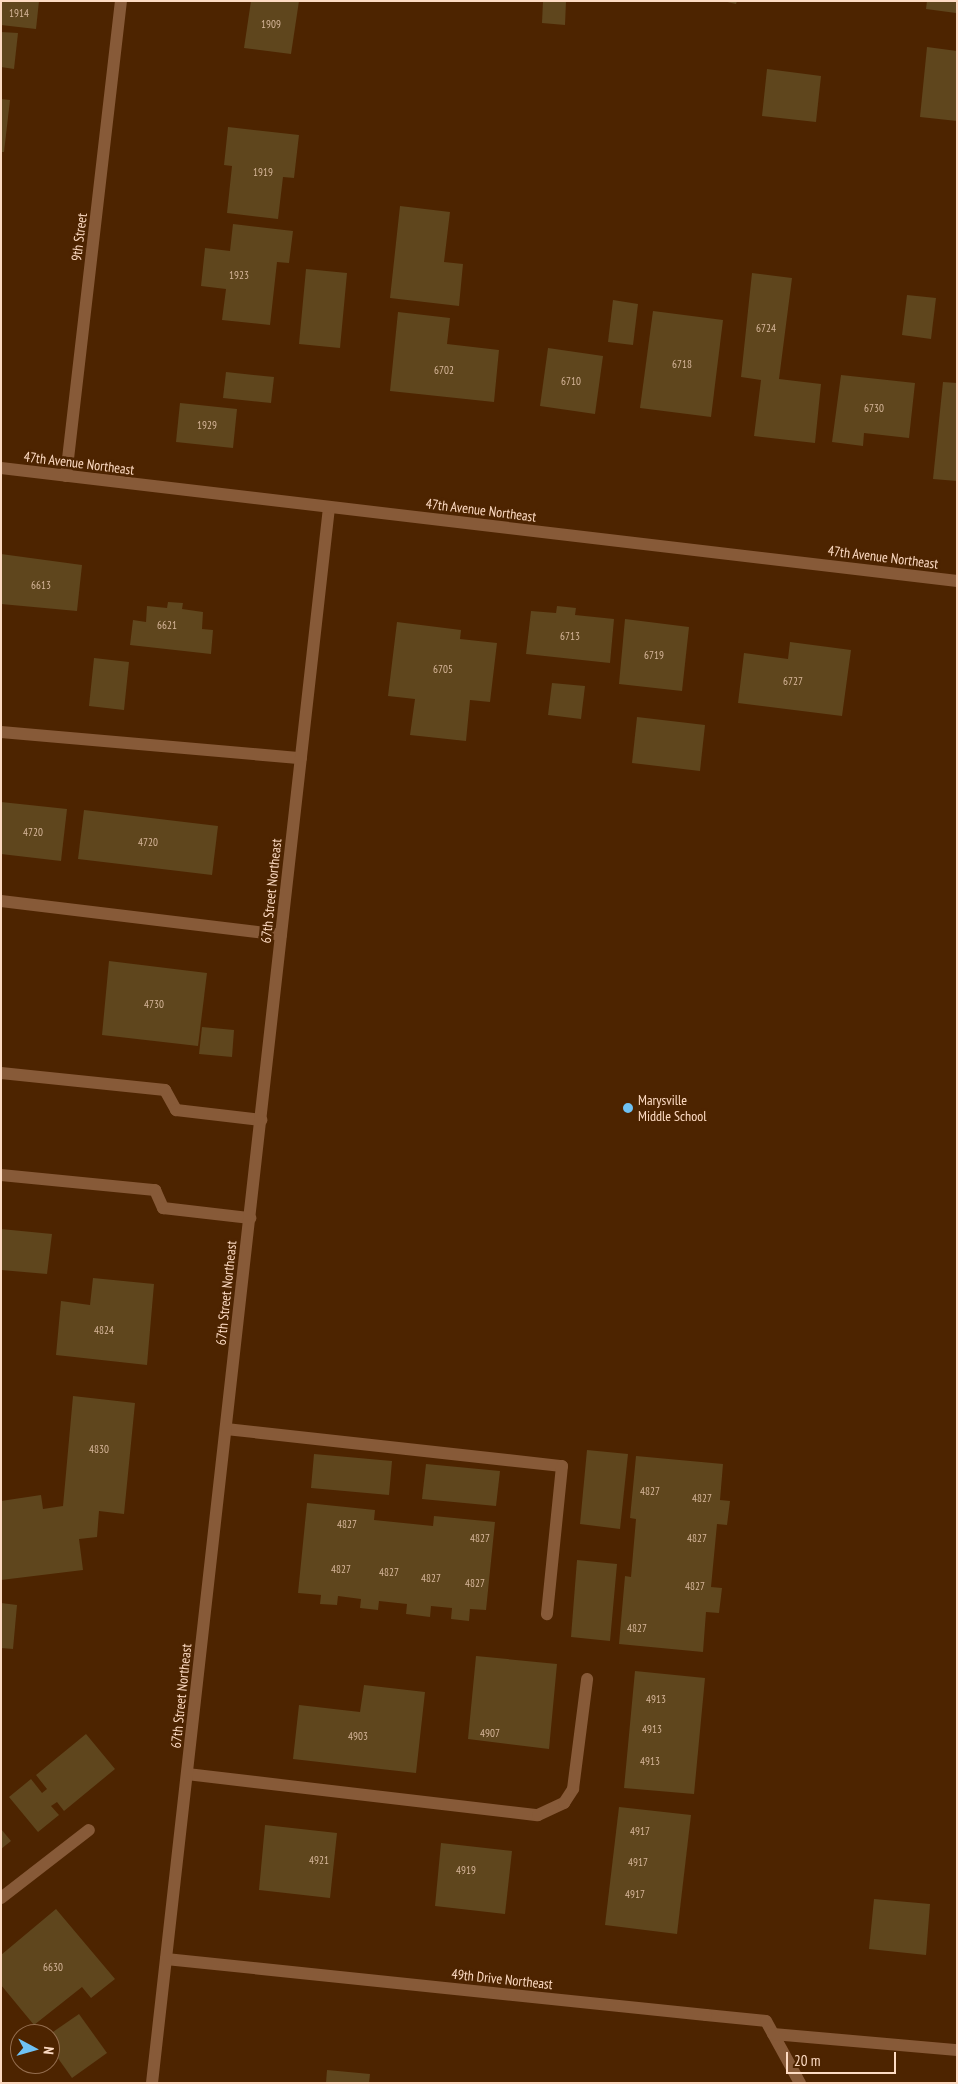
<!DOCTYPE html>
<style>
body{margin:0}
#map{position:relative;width:958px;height:2084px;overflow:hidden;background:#4d2400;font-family:"PT Sans Narrow",sans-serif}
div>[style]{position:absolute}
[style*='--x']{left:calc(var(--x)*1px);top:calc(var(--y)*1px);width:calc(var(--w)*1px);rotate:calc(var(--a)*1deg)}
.building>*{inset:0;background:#5f461d}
.service>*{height:12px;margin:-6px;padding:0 6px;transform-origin:6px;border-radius:6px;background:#875a38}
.minor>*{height:12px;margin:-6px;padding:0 6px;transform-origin:6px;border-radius:6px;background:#875a38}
.tertiary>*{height:12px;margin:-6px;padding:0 6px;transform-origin:6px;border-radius:6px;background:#875a38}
.dots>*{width:14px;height:14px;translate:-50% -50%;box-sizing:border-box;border:2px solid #4d2400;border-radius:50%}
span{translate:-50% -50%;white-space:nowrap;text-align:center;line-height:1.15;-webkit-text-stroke:5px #4d2400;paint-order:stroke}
.number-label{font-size:11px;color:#d6b69a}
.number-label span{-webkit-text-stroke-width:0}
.street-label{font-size:14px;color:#fddbc3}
.poi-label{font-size:14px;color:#fddbc3}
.left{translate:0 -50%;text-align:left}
.frame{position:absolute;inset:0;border:2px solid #fddbc3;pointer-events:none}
.north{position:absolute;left:10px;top:2024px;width:50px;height:50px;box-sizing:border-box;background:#4d2400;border:1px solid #936d4e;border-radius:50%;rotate:96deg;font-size:14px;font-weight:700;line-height:20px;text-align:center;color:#fddbc3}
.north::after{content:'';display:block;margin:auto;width:18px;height:22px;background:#6fc2f4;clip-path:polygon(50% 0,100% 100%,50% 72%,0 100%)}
.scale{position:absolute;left:786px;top:2052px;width:110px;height:22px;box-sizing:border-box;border:2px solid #fddbc3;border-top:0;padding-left:6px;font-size:15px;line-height:18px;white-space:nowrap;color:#fddbc3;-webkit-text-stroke:4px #4d2400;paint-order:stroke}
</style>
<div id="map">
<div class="building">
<div style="clip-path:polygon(1px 1px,39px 1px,36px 29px,1px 25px)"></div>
<div style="clip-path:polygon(251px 1px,299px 1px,291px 54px,244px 48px)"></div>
<div style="clip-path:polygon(543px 1px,566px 1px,565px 25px,542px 23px)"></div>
<div style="clip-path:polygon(723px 1px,737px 1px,736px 4px)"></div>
<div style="clip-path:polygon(927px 1px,957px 1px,956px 13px,926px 9px)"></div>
<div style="clip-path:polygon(1px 32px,18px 33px,14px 69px,1px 67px)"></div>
<div style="clip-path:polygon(927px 47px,957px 51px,957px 121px,920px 117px)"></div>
<div style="clip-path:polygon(767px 69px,821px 76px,816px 122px,762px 116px)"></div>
<div style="clip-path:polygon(1px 99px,10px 100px,4px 152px,1px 152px)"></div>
<div style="clip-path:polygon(228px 127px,299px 135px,294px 178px,283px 177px,278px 219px,227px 213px,232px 166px,224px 165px)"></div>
<div style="clip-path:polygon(400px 206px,450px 212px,444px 262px,463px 264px,459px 306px,390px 298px)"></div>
<div style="clip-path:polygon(233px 224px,293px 231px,289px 263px,277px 262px,270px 325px,222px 320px,226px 289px,201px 286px,205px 248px,230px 251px)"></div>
<div style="clip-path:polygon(306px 269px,347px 273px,340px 348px,299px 344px)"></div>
<div style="clip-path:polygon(752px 273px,792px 278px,779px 379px,821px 384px,815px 443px,754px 436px,761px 380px,741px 377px)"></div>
<div style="clip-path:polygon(907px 295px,936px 298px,931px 339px,902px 335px)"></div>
<div style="clip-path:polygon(613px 300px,638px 304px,633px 345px,608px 342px)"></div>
<div style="clip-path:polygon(653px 311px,723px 320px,711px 417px,640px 408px)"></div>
<div style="clip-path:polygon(398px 312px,450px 318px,447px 344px,499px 350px,494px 402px,390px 391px)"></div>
<div style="clip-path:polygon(548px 348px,603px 356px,595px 414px,540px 406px)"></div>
<div style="clip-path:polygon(226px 372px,274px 377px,271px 403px,223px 398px)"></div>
<div style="clip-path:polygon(841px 375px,915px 383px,909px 438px,864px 433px,863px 446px,832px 442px)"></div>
<div style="clip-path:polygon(943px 382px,957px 383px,957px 481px,933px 479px)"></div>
<div style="clip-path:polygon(180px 403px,237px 409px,233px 448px,176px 442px)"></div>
<div style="clip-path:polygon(1px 554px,82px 565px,77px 611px,1px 604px)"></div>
<div style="clip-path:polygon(168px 602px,183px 603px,182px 609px,203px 612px,202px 629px,213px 630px,211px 654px,130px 645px,133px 620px,146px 622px,147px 606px,167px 608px)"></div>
<div style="clip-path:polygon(557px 606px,576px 608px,575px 615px,614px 619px,610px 663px,526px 654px,531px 611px,556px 613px)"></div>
<div style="clip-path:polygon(625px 619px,689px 627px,682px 691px,619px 684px)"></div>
<div style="clip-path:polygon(397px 622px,461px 630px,460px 639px,497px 643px,490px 702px,470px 700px,466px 741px,410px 735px,415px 699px,388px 696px)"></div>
<div style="clip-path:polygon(790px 642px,851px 650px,842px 716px,738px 703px,744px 653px,788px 659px)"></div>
<div style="clip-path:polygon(94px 658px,129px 662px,124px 710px,89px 706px)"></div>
<div style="clip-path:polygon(552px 683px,585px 686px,581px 719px,548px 715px)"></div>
<div style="clip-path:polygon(637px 717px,705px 725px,700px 771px,632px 763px)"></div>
<div style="clip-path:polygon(1px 802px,67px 809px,61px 861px,1px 854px)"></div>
<div style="clip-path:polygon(84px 810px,218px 826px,212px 875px,78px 859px)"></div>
<div style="clip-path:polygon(109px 961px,207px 973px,198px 1046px,102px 1035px)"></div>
<div style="clip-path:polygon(202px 1027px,234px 1030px,232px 1057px,199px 1054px)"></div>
<div style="clip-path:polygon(1px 1229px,52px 1234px,47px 1274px,1px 1270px)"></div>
<div style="clip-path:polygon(93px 1278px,154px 1284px,147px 1365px,56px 1355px,61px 1301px,90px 1305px)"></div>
<div style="clip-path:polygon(73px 1396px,135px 1403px,124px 1514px,99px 1511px,97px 1537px,79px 1539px,83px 1570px,1px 1580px,1px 1501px,41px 1495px,43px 1509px,63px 1506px)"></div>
<div style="clip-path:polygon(587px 1450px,628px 1454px,620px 1529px,580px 1524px)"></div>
<div style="clip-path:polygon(314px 1454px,392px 1461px,389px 1495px,311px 1488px)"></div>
<div style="clip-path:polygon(636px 1456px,723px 1464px,720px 1500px,730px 1501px,727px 1525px,717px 1524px,711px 1587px,722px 1588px,719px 1613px,706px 1612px,703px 1652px,619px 1644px,625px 1576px,631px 1577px,636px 1519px,630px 1518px)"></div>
<div style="clip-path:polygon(426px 1464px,500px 1471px,496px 1506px,422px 1499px)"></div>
<div style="clip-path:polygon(307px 1503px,375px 1510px,374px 1520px,433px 1526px,434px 1516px,495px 1522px,486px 1610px,470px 1609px,469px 1621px,451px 1619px,452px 1608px,431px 1606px,430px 1617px,406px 1614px,407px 1604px,379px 1601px,378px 1610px,360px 1608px,361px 1599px,338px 1596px,337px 1605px,320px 1604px,321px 1595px,298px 1593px)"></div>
<div style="clip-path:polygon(577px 1560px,617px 1564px,610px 1641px,571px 1637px)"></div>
<div style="clip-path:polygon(1px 1603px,17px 1605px,13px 1649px,1px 1648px)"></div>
<div style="clip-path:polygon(476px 1656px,557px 1664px,549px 1749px,468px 1739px)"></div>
<div style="clip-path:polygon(635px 1671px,705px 1678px,694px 1794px,624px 1788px)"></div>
<div style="clip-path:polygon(364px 1685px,425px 1692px,416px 1773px,293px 1759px,299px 1705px,360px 1712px)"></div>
<div style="clip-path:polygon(86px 1734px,115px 1769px,64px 1811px,57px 1802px,51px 1806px,59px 1815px,38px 1832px,9px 1797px,31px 1779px,42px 1793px,47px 1789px,36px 1775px)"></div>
<div style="clip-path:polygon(619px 1807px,691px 1815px,677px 1934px,605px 1925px)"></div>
<div style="clip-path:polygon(265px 1825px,337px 1833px,330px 1898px,259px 1890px)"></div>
<div style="clip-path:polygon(1px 1829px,11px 1841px,1px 1849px)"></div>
<div style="clip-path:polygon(441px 1843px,512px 1851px,505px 1914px,435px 1906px)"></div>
<div style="clip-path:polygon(874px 1899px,930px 1904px,926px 1955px,869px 1949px)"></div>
<div style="clip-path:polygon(56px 1909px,115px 1979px,91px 1998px,82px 1987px,34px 2025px,1px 1985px,1px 1955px)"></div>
<div style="clip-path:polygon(79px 2014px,107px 2053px,72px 2078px,50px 2047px,50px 2034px)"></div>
<div style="clip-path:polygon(327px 2070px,370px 2074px,369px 2083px,326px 2083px)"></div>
</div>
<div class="service">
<div style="--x:1;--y:732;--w:301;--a:5"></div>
<div style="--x:1;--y:901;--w:282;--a:6.9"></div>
<div style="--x:1;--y:1073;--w:165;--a:5.9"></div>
<div style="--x:165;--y:1090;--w:23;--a:61"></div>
<div style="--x:176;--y:1110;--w:86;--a:6.7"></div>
<div style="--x:1;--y:1175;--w:155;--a:5.6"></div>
<div style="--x:155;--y:1190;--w:20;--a:66"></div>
<div style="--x:163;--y:1208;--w:88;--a:6.6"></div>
<div style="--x:226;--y:1429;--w:338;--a:6.3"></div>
<div style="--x:562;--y:1466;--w:149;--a:95.8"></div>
<div style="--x:187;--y:1774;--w:353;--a:6.7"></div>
<div style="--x:538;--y:1815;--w:29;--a:-25"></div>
<div style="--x:564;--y:1803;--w:17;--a:-57"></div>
<div style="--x:573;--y:1789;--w:111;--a:-82.7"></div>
<div style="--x:1;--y:1898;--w:111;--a:-37.7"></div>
<div style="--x:706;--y:2015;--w:60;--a:5.7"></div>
<div style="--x:766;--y:2021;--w:71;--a:61.3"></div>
<div style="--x:773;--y:2034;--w:185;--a:5"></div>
</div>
<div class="minor">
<div style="--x:66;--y:476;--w:478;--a:-83.4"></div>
<div style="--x:166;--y:1959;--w:543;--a:5.92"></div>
<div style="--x:152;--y:2083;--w:1586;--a:-83.59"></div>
</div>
<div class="tertiary">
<div style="--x:1;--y:468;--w:963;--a:6.74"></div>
</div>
<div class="dots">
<div style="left:628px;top:1108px;background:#6fc2f4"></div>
</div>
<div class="number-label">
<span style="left:19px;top:13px">1914</span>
<span style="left:271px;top:24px">1909</span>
<span style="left:263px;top:172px">1919</span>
<span style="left:239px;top:275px">1923</span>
<span style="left:766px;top:328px">6724</span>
<span style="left:682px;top:364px">6718</span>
<span style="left:444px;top:370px">6702</span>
<span style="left:571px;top:381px">6710</span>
<span style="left:874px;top:408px">6730</span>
<span style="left:207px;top:425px">1929</span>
<span style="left:41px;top:585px">6613</span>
<span style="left:167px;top:625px">6621</span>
<span style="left:570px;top:636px">6713</span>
<span style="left:654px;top:655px">6719</span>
<span style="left:443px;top:669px">6705</span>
<span style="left:793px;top:681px">6727</span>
<span style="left:33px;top:832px">4720</span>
<span style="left:148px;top:842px">4720</span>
<span style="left:154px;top:1004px">4730</span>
<span style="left:104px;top:1330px">4824</span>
<span style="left:99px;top:1449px">4830</span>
<span style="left:650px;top:1491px">4827</span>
<span style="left:702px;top:1498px">4827</span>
<span style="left:347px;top:1524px">4827</span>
<span style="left:480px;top:1538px">4827</span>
<span style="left:697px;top:1538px">4827</span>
<span style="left:341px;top:1569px">4827</span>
<span style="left:389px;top:1572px">4827</span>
<span style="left:431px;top:1578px">4827</span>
<span style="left:475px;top:1583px">4827</span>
<span style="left:695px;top:1586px">4827</span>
<span style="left:637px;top:1628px">4827</span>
<span style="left:656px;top:1699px">4913</span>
<span style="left:652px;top:1729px">4913</span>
<span style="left:490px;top:1733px">4907</span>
<span style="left:358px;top:1736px">4903</span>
<span style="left:650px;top:1761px">4913</span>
<span style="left:640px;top:1831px">4917</span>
<span style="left:319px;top:1860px">4921</span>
<span style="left:638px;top:1862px">4917</span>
<span style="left:466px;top:1870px">4919</span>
<span style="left:635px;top:1894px">4917</span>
<span style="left:53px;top:1967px">6630</span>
</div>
<div class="street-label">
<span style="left:79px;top:237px;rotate:-83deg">9th Street</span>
<span style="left:79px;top:463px;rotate:7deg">47th Avenue Northeast</span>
<span style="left:481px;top:510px;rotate:7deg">47th Avenue Northeast</span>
<span style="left:883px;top:557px;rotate:7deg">47th Avenue Northeast</span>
<span style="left:271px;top:891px;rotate:-84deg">67th Street Northeast</span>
<span style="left:226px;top:1293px;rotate:-84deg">67th Street Northeast</span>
<span style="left:181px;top:1696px;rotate:-84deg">67th Street Northeast</span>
<span style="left:502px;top:1979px;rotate:6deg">49th Drive Northeast</span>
</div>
<div class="poi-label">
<span class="left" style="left:638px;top:1108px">Marysville<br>Middle School</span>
</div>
<div class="frame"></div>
<div class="north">N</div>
<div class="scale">20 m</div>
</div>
